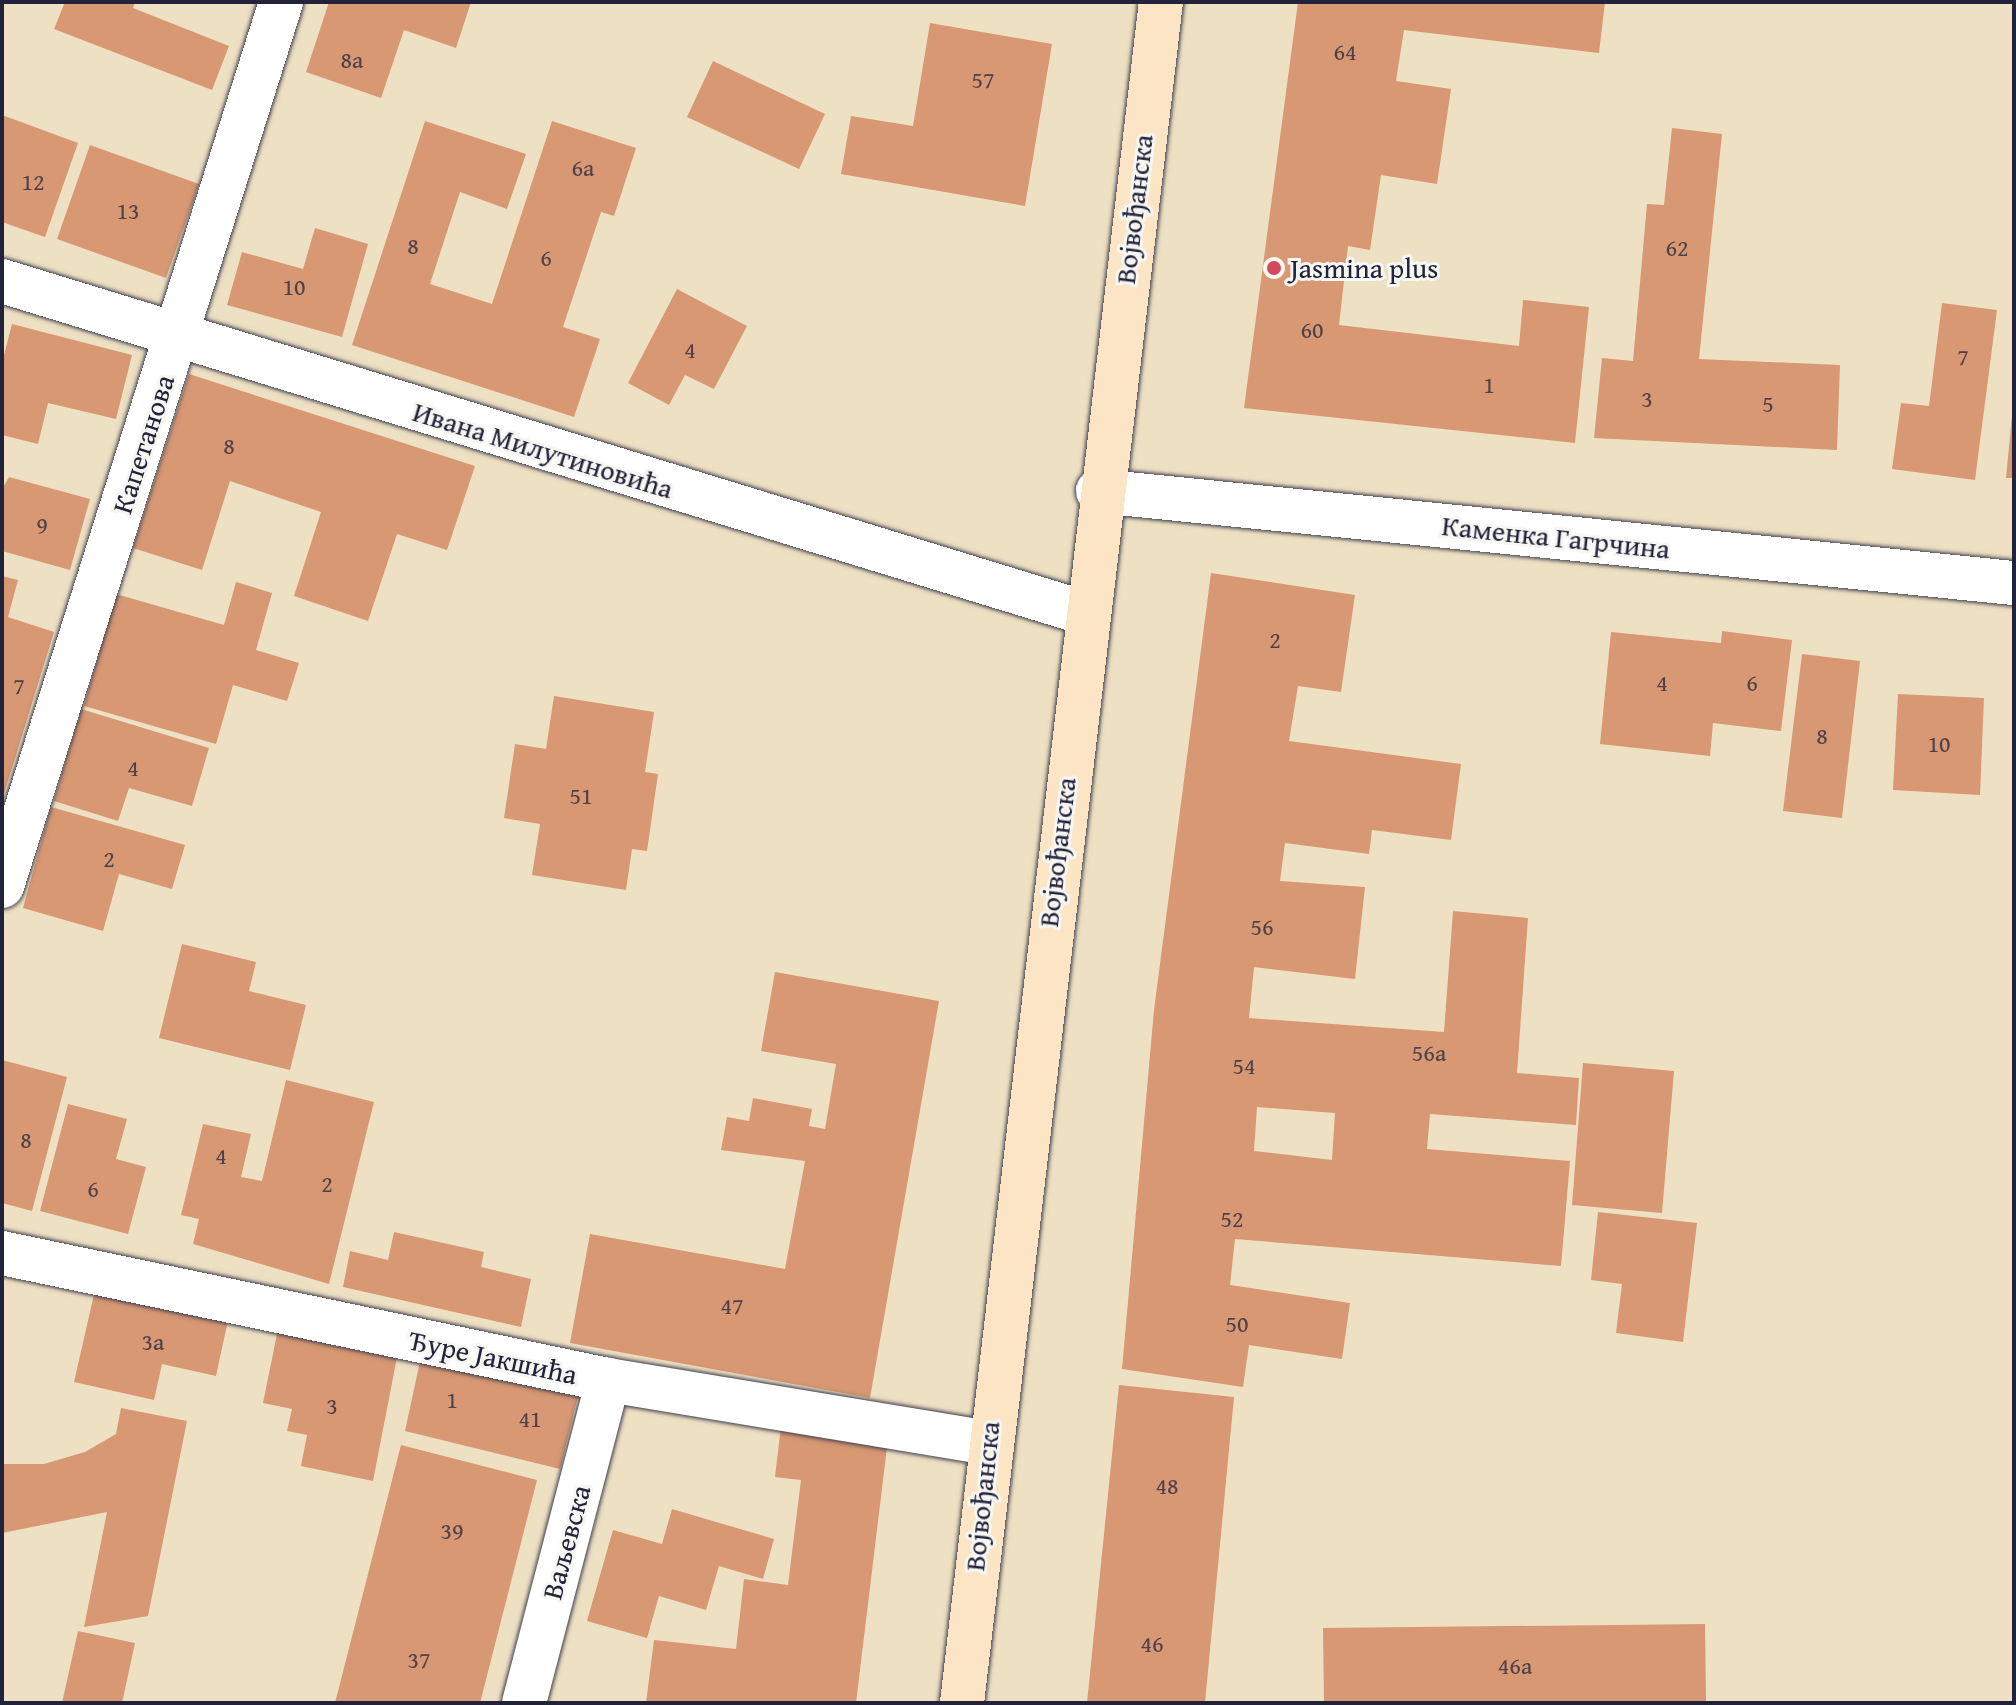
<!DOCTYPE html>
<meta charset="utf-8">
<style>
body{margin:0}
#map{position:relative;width:2016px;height:1705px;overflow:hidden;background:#eee1c3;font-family:"Gentium Book Plus",serif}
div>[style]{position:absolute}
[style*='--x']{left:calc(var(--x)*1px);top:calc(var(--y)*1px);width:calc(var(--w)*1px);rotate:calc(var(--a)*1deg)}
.building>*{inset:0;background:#d79873}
.roads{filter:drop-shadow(0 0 2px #413f4f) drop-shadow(0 0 2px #413f4f)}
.street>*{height:44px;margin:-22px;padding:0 22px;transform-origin:22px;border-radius:22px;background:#fff}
.secondary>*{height:44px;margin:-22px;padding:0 22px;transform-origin:22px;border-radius:22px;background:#fce5c4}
.dots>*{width:22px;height:22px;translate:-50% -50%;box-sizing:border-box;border:4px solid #f6f6f2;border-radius:50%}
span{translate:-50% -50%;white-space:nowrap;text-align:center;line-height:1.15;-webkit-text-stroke:6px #f6f6f2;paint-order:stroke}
.number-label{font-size:24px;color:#4f4049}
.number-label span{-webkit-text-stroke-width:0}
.street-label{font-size:28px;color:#22223b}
.poi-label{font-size:28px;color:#22223b}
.left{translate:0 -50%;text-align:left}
.frame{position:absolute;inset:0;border:4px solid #22223b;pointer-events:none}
</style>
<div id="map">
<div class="building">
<div style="clip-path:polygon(65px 2px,135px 2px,133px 8px,229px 46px,212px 90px,54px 29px)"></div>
<div style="clip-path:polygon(329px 2px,471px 2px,456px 48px,404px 30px,381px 98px,306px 72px)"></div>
<div style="clip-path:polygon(1298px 2px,1605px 2px,1599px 53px,1404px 30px,1396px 81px,1451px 89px,1437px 184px,1381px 175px,1370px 250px,1348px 246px,1339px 325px,1519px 346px,1523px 300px,1589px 307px,1575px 443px,1244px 408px)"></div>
<div style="clip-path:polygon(930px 23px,1052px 44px,1025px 206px,841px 174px,851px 116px,913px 126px)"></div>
<div style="clip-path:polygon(713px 61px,825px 114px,799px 169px,687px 117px)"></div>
<div style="clip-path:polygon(2px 115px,78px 143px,45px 237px,2px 222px)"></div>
<div style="clip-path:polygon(425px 121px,526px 154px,507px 209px,460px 192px,430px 284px,492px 304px,552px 121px,636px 148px,614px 216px,601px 212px,563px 327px,600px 339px,574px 417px,352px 345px)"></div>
<div style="clip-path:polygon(1672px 128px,1722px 134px,1699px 359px,1840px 365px,1837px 450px,1594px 438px,1602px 358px,1633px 361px,1647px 204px,1664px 205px)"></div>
<div style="clip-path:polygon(90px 145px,199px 184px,166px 278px,57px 239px)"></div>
<div style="clip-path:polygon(315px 228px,368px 244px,342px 337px,227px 305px,242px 252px,303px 269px)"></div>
<div style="clip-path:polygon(677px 289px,747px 326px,714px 389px,685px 375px,669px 405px,628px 383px)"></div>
<div style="clip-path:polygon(1942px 303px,1997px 310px,1975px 480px,1892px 469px,1901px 403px,1929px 406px)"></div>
<div style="clip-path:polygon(12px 324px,132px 355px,116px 419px,48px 403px,38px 444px,2px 435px,2px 363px)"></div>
<div style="clip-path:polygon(189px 374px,475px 466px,447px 550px,397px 534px,368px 621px,294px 596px,321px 512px,230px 481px,202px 570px,133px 548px)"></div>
<div style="clip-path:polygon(2012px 416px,2014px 416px,2014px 478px,2006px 478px)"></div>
<div style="clip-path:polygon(9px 477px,90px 499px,70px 570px,2px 551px,2px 489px)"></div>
<div style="clip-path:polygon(evenodd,1211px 573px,1355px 595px,1341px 692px,1298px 686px,1289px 741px,1461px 764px,1451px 840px,1372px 830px,1369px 854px,1285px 843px,1280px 881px,1365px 887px,1355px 979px,1254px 967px,1249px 1018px,1444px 1032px,1453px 911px,1528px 918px,1517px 1073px,1579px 1078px,1576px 1125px,1430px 1114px,1427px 1149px,1570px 1161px,1561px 1266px,1235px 1239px,1230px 1285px,1350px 1303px,1342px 1359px,1249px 1345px,1243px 1387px,1122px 1369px,1154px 1010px,1211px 573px,1257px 1107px,1335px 1113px,1332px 1160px,1254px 1151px,1257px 1107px)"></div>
<div style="clip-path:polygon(2px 576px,18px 580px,8px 617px,54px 632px,3px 797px)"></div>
<div style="clip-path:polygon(236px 582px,272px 593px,256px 650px,299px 663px,287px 701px,233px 685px,216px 744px,84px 706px,116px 594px,224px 625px)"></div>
<div style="clip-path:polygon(1722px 631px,1792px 640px,1781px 731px,1713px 723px,1710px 756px,1600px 744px,1611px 632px,1721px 643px)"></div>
<div style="clip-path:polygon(1802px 654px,1860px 661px,1842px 818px,1783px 811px)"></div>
<div style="clip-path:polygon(1898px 694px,1984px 698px,1980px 795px,1893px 790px)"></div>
<div style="clip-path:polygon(554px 696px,654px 712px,645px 772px,658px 774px,647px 851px,632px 849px,626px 890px,532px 875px,540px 824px,504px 818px,515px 744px,546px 749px)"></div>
<div style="clip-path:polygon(81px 709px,209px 748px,192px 806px,129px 788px,118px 821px,54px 801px)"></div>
<div style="clip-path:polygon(51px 807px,185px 845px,172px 889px,119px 874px,103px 931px,23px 908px)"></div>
<div style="clip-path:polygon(182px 944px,256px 962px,249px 991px,306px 1005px,290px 1070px,159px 1038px)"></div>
<div style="clip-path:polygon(775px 972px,939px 1001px,870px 1398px,570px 1343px,590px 1234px,785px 1269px,805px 1161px,721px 1150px,727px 1117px,749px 1121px,753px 1098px,812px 1109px,809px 1126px,825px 1129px,836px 1064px,761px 1051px)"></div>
<div style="clip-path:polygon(2px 1060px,67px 1077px,32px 1211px,2px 1203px)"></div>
<div style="clip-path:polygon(1583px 1063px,1674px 1071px,1662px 1213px,1572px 1205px)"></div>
<div style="clip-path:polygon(286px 1080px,374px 1102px,329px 1284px,193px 1244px,199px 1219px,181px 1215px,203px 1124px,251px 1134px,241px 1177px,262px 1181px)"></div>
<div style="clip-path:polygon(68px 1104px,127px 1119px,116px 1159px,146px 1167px,128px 1234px,40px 1211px)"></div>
<div style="clip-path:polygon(1598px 1212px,1697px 1223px,1683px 1342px,1616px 1333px,1622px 1284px,1591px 1280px)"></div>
<div style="clip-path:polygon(394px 1232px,484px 1252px,481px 1267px,531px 1279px,521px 1327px,343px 1287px,350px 1251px,388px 1260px)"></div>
<div style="clip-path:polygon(95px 1290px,228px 1320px,216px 1376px,162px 1364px,154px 1400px,74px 1382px)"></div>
<div style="clip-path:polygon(278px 1329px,398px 1352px,373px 1481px,301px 1466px,307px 1435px,287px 1431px,292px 1409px,263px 1403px)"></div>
<div style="clip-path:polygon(422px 1352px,580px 1388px,560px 1469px,405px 1431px)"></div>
<div style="clip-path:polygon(1119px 1385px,1234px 1397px,1205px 1703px,1087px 1703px)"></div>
<div style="clip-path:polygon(121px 1408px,187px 1421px,148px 1616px,84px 1627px,107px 1512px,2px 1533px,2px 1464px,44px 1464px,85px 1452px,116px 1434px)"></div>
<div style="clip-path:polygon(781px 1426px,888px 1439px,856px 1703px,646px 1703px,654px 1640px,736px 1649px,744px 1579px,788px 1585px,801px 1480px,775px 1477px)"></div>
<div style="clip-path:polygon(401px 1445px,537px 1480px,480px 1703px,335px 1703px)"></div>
<div style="clip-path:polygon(672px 1509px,774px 1539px,763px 1579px,719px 1566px,706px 1610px,659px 1596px,647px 1638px,587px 1621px,613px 1530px,662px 1544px)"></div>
<div style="clip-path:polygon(1705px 1624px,1706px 1703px,1324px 1703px,1323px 1628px)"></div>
<div style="clip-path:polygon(78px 1631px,135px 1643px,122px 1703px,62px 1703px)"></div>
</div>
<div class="roads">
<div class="street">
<div style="--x:2;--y:281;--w:1133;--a:17.04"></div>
<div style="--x:1098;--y:491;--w:921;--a:5.74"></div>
<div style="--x:2;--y:886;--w:927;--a:-72.48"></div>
<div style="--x:2;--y:1253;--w:619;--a:11.84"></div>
<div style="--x:608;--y:1380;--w:384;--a:9.4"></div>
<div style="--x:524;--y:1703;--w:334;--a:-75.4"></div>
</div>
<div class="secondary">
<div style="--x:962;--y:1703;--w:1713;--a:-83.33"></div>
</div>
</div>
<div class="dots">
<div style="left:1274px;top:268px;background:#d1495b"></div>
</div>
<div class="number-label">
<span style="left:1345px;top:52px">64</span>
<span style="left:352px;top:60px">8a</span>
<span style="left:983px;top:80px">57</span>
<span style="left:583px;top:168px">6a</span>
<span style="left:33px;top:182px">12</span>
<span style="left:128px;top:211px">13</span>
<span style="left:413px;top:246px">8</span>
<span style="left:1677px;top:248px">62</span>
<span style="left:546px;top:258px">6</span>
<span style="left:294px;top:287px">10</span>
<span style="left:1312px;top:330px">60</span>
<span style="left:690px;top:350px">4</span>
<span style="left:1963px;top:357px">7</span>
<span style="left:1489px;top:385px">1</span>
<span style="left:1647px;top:399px">3</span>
<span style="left:1768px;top:404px">5</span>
<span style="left:229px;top:446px">8</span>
<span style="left:42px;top:525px">9</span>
<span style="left:1275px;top:640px">2</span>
<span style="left:1662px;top:683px">4</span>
<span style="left:1752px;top:683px">6</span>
<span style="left:19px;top:686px">7</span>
<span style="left:1822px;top:736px">8</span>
<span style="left:1939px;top:744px">10</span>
<span style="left:133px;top:768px">4</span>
<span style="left:581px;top:796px">51</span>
<span style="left:109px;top:859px">2</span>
<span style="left:1262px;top:927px">56</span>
<span style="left:1429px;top:1053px">56a</span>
<span style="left:1244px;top:1066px">54</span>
<span style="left:26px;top:1140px">8</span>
<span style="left:221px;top:1156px">4</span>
<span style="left:327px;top:1184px">2</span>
<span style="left:93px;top:1189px">6</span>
<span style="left:1232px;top:1219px">52</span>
<span style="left:732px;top:1306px">47</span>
<span style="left:1237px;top:1324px">50</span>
<span style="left:153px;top:1342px">3a</span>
<span style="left:452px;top:1400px">1</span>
<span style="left:332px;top:1406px">3</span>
<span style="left:530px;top:1419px">41</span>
<span style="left:1167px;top:1486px">48</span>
<span style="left:452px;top:1531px">39</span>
<span style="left:1152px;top:1644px">46</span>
<span style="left:419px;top:1660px">37</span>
<span style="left:1515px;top:1666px">46a</span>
</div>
<div class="street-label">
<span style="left:1134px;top:209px;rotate:-83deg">Војвођанска</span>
<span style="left:143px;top:444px;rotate:-72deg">Капетанова</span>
<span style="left:543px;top:450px;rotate:17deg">Ивана Милутиновића</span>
<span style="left:1556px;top:537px;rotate:6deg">Каменка Гагрчина</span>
<span style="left:1057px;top:852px;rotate:-83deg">Војвођанска</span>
<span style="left:493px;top:1357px;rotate:12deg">Ђуре Јакшића</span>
<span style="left:982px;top:1496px;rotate:-84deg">Војвођанска</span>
<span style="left:566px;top:1542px;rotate:-75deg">Ваљевска</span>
</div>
<div class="poi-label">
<span class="left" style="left:1290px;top:268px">Jasmina plus</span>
</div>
<div class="frame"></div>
</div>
